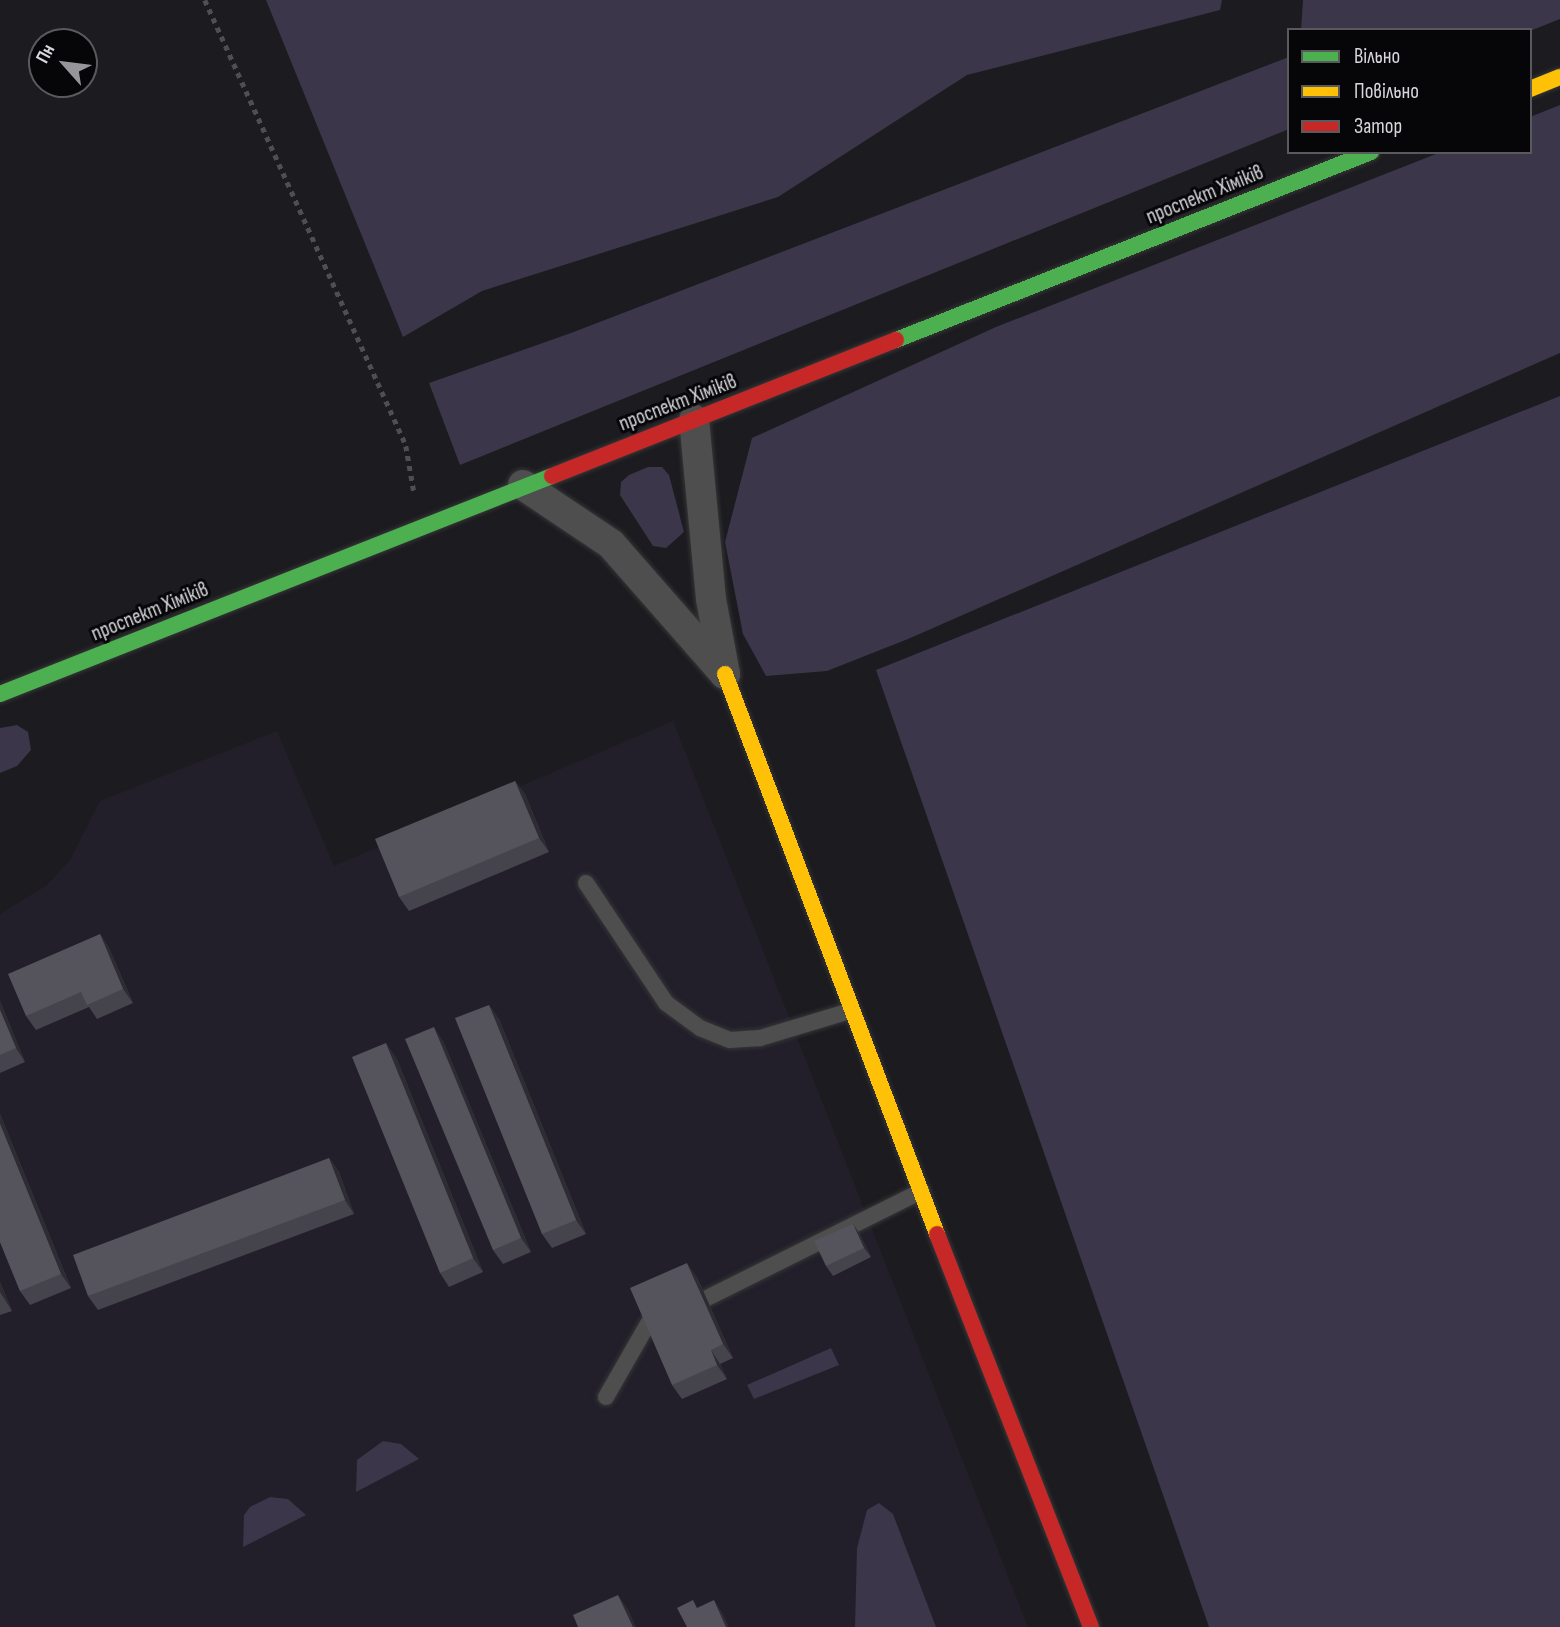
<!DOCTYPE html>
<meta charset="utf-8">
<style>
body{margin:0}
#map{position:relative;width:1560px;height:1627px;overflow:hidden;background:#1c1b1f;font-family:"Sofia Sans Condensed",sans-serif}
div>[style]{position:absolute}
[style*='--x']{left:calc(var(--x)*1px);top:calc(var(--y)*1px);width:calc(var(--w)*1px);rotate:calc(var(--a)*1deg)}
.built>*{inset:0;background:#221f2a}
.green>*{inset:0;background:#3b3649}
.path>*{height:4.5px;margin-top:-2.25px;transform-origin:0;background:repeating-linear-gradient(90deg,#4f4f50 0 5px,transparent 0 10px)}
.roads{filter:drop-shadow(0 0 2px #363638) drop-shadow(0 0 2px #363638)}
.lane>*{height:16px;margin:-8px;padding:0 8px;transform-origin:8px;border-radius:8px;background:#4e4e4f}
.street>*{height:30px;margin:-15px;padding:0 15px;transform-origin:15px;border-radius:15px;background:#4e4e4f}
.fast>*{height:16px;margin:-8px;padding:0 8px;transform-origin:8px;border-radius:8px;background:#4caf50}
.slow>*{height:16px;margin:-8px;padding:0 8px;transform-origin:8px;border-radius:8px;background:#ffc107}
.jam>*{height:16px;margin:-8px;padding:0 8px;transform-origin:8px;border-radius:8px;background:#c62828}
.wall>*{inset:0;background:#45434c}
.shaded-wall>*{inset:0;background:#2e2c33}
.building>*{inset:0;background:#55535b}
span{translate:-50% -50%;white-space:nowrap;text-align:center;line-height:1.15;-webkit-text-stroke:6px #060608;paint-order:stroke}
.street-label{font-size:21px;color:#d7d6db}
.legend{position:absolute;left:1287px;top:28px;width:245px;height:126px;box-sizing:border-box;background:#060608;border:2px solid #5a595c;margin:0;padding:9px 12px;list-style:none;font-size:21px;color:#d7d6db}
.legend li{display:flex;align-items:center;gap:14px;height:35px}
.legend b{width:35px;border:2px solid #5a595c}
.north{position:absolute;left:28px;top:28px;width:70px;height:70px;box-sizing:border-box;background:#060608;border:2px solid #5a595c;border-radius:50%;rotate:298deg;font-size:19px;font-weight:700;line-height:28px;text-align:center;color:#d7d6db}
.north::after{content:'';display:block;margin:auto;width:24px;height:32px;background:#969599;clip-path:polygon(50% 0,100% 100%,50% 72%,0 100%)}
</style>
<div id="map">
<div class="built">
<div style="clip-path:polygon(673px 721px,1028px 1627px,0 1627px,0 914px,47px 885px,70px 860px,100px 801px,277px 731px,334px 866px)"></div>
</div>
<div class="green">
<div style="clip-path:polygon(266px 0,1222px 0,1220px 10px,967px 75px,778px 197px,482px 291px,403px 337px)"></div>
<div style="clip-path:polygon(1303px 0,1560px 0,1560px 19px,1530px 31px,1301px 30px)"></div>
<div style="clip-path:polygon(1289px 57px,1289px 129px,460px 465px,429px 383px,571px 333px)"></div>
<div style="clip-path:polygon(1560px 105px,1560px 353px,908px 639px,827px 671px,766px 676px,743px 634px,725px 542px,752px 438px,996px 327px,1441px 152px,1530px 152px,1530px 117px)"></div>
<div style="clip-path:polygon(1560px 396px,1560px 1627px,1209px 1627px,876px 670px)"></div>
<div style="clip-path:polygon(648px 467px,662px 467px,669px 475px,684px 532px,666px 548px,653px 546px,620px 495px,621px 482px,629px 475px)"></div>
<div style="clip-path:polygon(17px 725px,28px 732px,31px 750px,17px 766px,0 773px,0 728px)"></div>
<div style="clip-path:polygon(831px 1348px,839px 1365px,754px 1399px,747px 1385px)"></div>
<div style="clip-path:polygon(383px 1441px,401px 1444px,419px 1459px,356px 1492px,357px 1460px)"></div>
<div style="clip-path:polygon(270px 1497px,288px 1499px,306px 1515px,243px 1547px,244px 1515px,250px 1507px)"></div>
<div style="clip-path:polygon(879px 1503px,893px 1514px,936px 1627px,855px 1627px,857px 1548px,867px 1510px)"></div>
</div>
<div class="path">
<div style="--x:205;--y:0;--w:489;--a:65.7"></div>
<div style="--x:406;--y:446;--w:47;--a:80.1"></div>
</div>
<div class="roads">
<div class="lane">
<div style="--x:586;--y:883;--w:144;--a:56.3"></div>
<div style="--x:666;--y:1003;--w:42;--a:36.3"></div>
<div style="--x:700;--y:1028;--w:32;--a:22"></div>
<div style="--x:730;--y:1040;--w:30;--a:-4"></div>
<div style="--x:760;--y:1038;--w:94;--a:-16.7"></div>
<div style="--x:707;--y:1298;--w:240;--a:-26.5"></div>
<div style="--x:606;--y:1397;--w:86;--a:-60.2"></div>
</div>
<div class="street">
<div style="--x:523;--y:485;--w:106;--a:33.8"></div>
<div style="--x:611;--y:544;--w:173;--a:48.8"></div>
<div style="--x:725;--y:674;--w:76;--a:-100.6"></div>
<div style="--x:711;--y:599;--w:180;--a:-95.4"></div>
</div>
<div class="fast">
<div style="--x:896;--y:340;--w:511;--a:-21.59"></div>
<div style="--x:0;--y:694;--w:593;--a:-21.55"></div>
</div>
<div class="slow">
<div style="--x:1530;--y:89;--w:32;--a:-22"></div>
<div style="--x:725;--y:674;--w:599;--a:69.26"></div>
</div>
<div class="jam">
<div style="--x:552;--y:476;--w:370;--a:-21.6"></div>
<div style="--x:937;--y:1234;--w:422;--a:68.6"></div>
</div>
</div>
<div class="wall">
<div style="clip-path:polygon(515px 781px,525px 794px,549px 852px,409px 911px,399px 897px)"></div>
<div style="clip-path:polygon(100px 934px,109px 948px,133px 1003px,97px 1019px,89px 1007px,36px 1030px,26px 1016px)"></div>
<div style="clip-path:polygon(0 1001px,25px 1062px,0 1073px)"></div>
<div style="clip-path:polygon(489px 1005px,499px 1019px,586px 1234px,552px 1248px,542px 1234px)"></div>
<div style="clip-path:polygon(443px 1041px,531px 1252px,503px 1264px,493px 1250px)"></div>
<div style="clip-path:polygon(396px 1057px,483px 1272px,449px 1287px,440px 1273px)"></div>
<div style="clip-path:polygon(0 1114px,71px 1288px,30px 1305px,20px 1291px,0 1242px)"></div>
<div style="clip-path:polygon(329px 1158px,339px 1172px,354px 1214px,98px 1310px,88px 1296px)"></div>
<div style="clip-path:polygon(853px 1224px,859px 1233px,871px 1257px,833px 1276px,826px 1266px)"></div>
<div style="clip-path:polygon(697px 1277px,733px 1358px,720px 1364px,727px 1379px,682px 1399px,672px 1385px)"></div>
<div style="clip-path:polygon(0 1282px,12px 1311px,0 1315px)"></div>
</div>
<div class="shaded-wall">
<div style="clip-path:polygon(515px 781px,525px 794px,549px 852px,539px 838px)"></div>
<div style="clip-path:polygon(100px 934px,109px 948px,133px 1003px,123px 989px)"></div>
<div style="clip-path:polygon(0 1001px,25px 1062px,16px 1048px,0 1010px)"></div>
<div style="clip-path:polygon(489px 1005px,499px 1019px,586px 1234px,576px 1220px)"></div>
<div style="clip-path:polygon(434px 1027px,443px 1041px,531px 1252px,521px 1238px)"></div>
<div style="clip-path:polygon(386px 1043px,396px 1057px,483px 1272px,473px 1258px)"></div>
<div style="clip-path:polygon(0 1114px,71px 1288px,61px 1274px,0 1124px)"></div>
<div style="clip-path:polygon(329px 1158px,339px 1172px,354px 1214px,345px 1200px)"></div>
<div style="clip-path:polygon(853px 1224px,859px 1233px,871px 1257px,864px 1248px)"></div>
<div style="clip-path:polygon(687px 1263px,697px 1277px,733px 1358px,723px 1344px)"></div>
<div style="clip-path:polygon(0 1282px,12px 1311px,0 1292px)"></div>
<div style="clip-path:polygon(711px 1350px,720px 1364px,727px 1379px,717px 1365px)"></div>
<div style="clip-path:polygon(618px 1595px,628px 1609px,636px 1627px,633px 1627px)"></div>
<div style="clip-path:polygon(714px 1600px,723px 1614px,729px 1627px,726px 1627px)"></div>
</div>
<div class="building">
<div style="clip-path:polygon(515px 781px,539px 838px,399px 897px,375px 839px)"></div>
<div style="clip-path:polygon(100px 934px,123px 989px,87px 1005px,81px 992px,26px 1016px,8px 974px)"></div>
<div style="clip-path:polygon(489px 1005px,576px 1220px,542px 1234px,455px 1018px)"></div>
<div style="clip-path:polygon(0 1010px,16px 1048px,0 1055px)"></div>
<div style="clip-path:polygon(434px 1027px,521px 1238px,493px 1250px,405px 1039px)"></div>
<div style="clip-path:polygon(386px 1043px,473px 1258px,440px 1273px,352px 1057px)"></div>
<div style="clip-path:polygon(0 1124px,61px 1274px,20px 1291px,0 1242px)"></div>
<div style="clip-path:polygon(329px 1158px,345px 1200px,88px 1296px,73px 1255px)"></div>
<div style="clip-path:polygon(853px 1224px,864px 1248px,826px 1266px,814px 1241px)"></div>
<div style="clip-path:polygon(687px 1263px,723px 1344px,711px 1350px,717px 1365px,672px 1385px,630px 1288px)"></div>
<div style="clip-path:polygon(618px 1595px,633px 1627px,578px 1627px,573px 1615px)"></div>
<div style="clip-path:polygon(693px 1600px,697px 1608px,714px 1600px,726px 1627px,687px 1627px,677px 1608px)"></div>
</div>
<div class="street-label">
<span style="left:1205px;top:195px;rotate:-22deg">проспект Хіміків</span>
<span style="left:678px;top:403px;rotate:-21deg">проспект Хіміків</span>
<span style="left:150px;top:612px;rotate:-22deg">проспект Хіміків</span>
</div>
<ul class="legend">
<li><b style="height:9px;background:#4caf50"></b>Вільно</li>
<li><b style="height:9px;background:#ffc107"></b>Повільно</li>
<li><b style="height:9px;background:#c62828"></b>Затор</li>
</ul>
<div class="north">Пн</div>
</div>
